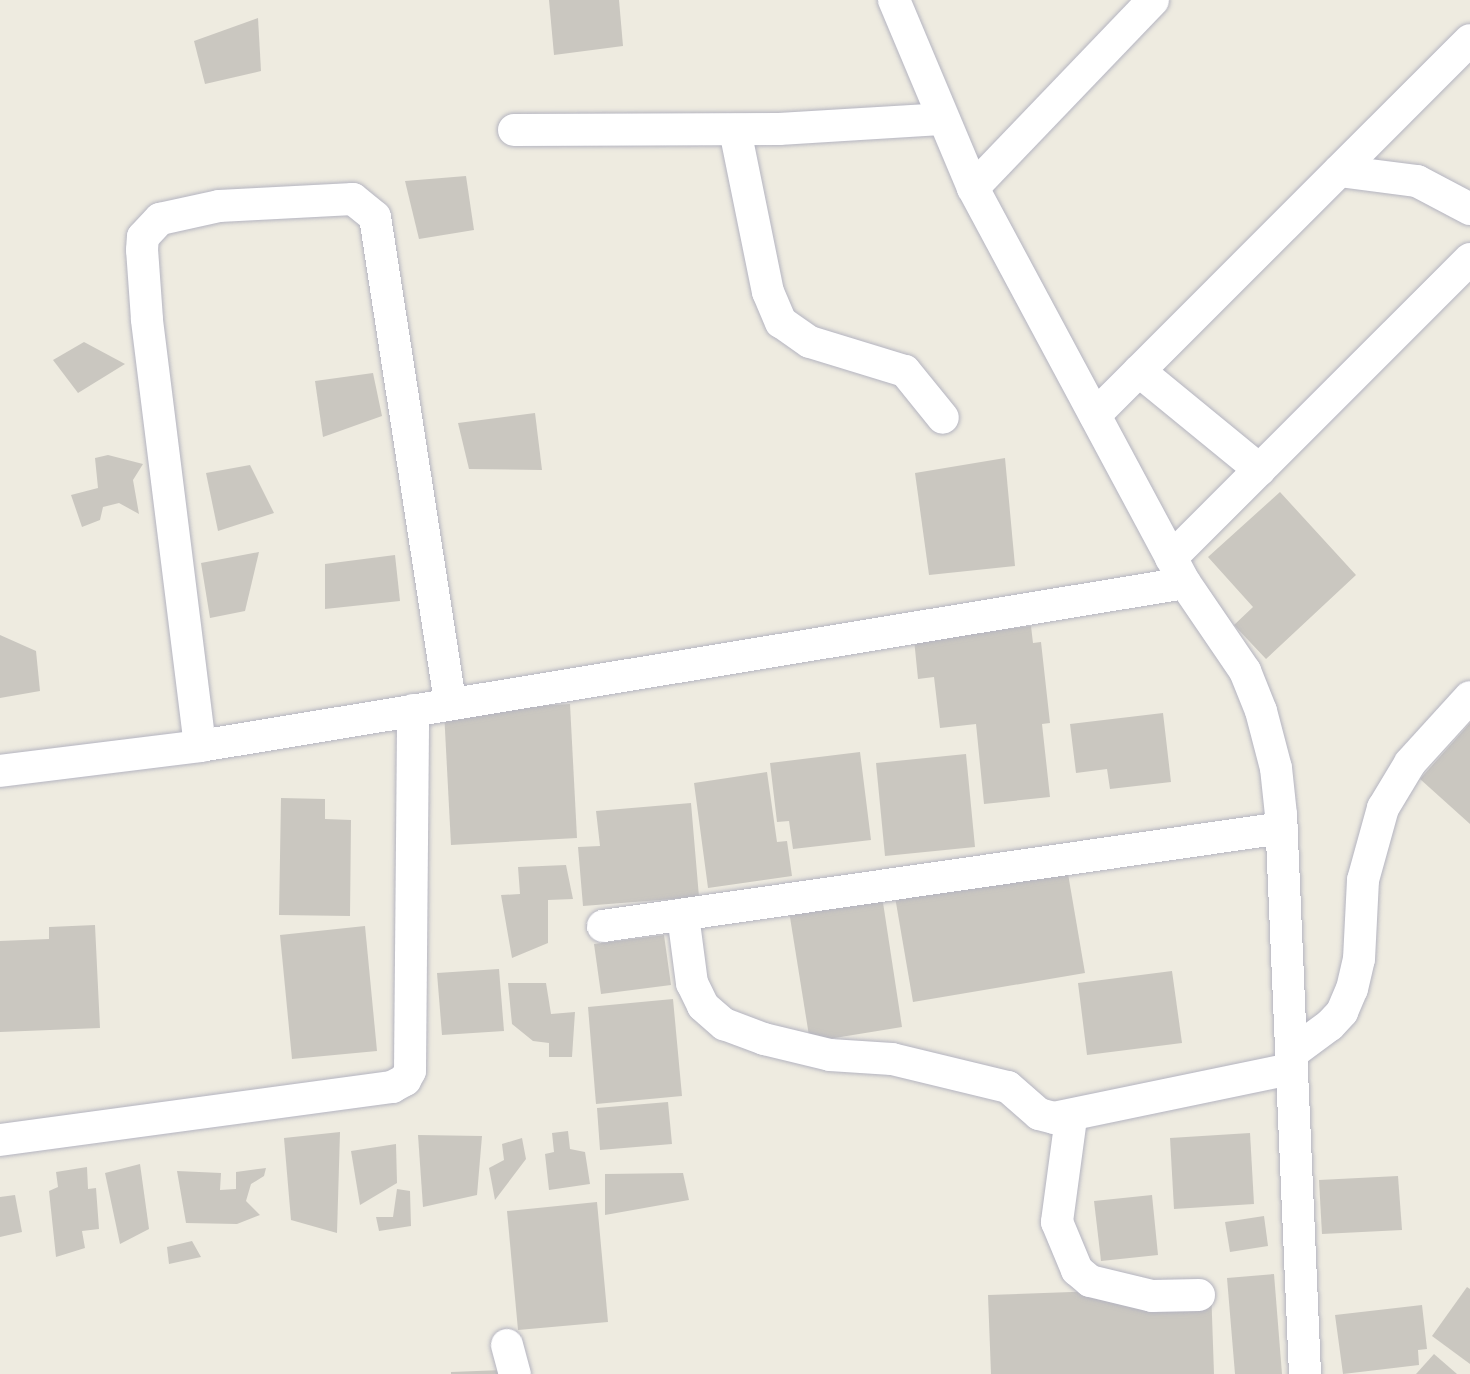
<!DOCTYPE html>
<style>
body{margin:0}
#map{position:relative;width:1470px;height:1374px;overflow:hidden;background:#eeebe0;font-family:"Source Sans 3",sans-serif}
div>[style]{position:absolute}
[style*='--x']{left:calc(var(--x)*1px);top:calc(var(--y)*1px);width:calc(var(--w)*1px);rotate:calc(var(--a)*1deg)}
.building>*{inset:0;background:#cac7c0}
.roads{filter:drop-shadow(0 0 2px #b4b4c0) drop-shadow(0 0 2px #b4b4c0)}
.minor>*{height:32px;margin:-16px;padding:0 16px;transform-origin:16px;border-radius:16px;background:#fff}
span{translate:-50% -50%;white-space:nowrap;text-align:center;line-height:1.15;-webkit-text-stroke:6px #fff;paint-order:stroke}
</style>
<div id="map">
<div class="building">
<div style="clip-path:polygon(549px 0,619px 0,623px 46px,554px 55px)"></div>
<div style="clip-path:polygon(258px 18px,261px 71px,205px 84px,194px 41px)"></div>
<div style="clip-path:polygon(466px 176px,474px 230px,419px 239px,405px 181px)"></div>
<div style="clip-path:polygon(84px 342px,125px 364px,78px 393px,53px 360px)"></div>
<div style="clip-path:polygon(373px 373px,382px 416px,323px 437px,315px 381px)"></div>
<div style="clip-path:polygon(535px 413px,542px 470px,469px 469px,458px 423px)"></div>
<div style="clip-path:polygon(108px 455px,143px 464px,133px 480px,139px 514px,119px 503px,103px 507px,100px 520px,82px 527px,71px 495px,98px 488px,95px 458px)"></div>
<div style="clip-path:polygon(1005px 458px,1015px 566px,929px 575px,915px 473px)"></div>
<div style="clip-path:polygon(250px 465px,274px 513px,218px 531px,206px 473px)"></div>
<div style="clip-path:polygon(1280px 492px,1356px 575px,1266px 659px,1234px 625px,1253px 607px,1208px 557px)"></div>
<div style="clip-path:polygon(259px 552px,245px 611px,210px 618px,201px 563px)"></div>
<div style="clip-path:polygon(395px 555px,400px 601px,325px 609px,325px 564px)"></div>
<div style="clip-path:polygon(1031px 626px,1033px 643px,1041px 642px,1050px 723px,1042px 724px,1050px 797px,984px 804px,976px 724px,940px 728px,934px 677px,918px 679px,914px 639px)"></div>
<div style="clip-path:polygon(0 635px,36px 651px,40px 691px,0 698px)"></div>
<div style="clip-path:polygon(570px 704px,577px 838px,451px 845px,444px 711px)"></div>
<div style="clip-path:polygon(1163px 713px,1171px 782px,1110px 789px,1107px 769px,1076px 773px,1070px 724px)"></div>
<div style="clip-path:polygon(1470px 723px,1470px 824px,1420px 779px)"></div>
<div style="clip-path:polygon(860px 752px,871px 840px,793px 849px,789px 821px,777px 822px,770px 763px)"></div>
<div style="clip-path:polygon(966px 754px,975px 847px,885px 856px,876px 763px)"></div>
<div style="clip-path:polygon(767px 772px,777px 842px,787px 841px,792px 876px,708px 888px,694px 783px)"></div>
<div style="clip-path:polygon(281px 798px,325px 799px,325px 819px,351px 820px,350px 916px,279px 915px)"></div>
<div style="clip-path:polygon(691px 803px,699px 897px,583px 906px,578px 847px,600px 846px,596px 811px)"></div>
<div style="clip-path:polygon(1066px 862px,1085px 973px,913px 1002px,894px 891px)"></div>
<div style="clip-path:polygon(566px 865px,573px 899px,548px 900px,548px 943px,512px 958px,501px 895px,520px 894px,518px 867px)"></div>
<div style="clip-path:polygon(882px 896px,902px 1027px,810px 1042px,789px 911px)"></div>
<div style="clip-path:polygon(95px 925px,100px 1028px,0 1032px,0 941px,49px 939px,49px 927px)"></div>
<div style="clip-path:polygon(365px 926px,377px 1051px,292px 1059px,280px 935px)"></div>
<div style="clip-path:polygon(664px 935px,671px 985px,601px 994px,594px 944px)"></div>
<div style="clip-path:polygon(499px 969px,504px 1031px,442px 1035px,437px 973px)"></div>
<div style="clip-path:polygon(1172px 971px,1182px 1043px,1087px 1055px,1078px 983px)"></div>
<div style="clip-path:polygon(508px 983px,546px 983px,551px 1014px,575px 1012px,572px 1057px,549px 1057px,549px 1043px,533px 1041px,512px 1024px)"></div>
<div style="clip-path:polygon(673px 999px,682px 1096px,596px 1104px,588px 1007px)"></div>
<div style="clip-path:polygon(668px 1102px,672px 1144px,600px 1150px,597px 1108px)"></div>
<div style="clip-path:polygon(568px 1131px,570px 1149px,585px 1152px,590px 1184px,549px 1190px,545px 1154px,554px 1152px,552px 1133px)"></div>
<div style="clip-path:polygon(340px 1132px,337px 1233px,291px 1220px,284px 1138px)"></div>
<div style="clip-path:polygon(1250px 1133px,1254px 1204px,1174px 1209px,1170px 1138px)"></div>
<div style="clip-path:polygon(418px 1135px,482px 1136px,477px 1195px,423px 1207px)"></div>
<div style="clip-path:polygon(522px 1138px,526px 1159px,495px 1200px,489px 1168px,504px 1160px,502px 1144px)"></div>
<div style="clip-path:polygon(396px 1144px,397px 1183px,360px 1205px,351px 1151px)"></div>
<div style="clip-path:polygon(140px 1164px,149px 1229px,120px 1244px,105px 1173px)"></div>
<div style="clip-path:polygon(87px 1167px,88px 1189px,96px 1188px,99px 1229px,82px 1231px,85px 1248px,56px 1257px,49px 1191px,58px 1187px,56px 1172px)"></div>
<div style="clip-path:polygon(266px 1168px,264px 1176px,251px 1184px,246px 1201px,260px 1215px,237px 1224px,186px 1223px,177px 1171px,221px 1173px,220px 1190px,236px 1189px,236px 1172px)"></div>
<div style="clip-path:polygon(683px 1173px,689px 1200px,605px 1215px,605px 1174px)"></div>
<div style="clip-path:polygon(1398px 1176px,1402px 1230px,1322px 1234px,1319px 1180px)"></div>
<div style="clip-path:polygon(397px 1189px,410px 1191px,411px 1226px,379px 1231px,376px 1217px,393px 1217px)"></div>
<div style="clip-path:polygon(15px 1195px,22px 1232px,0 1237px,0 1197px)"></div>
<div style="clip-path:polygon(1152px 1195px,1158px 1255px,1101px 1261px,1094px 1201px)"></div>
<div style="clip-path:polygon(597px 1202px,608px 1322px,518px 1330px,507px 1211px)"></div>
<div style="clip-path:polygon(1264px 1216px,1268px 1246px,1230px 1252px,1225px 1222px)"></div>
<div style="clip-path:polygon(192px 1241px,201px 1257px,169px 1264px,167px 1247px)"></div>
<div style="clip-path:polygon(1274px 1274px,1282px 1374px,1235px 1374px,1227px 1278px)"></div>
<div style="clip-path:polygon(1211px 1287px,1214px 1374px,991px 1374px,988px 1295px)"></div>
<div style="clip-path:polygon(1467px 1287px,1470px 1289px,1470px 1364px,1432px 1336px)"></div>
<div style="clip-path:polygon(1422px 1305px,1427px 1349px,1418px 1350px,1419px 1365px,1343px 1374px,1335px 1315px)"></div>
<div style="clip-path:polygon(1434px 1354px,1457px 1374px,1416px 1374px)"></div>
<div style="clip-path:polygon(503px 1370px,503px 1374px,451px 1374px,451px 1372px)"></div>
</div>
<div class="roads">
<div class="minor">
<div style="--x:894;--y:0;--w:204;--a:67.2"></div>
<div style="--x:973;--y:188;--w:448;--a:61.8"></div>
<div style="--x:1185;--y:583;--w:107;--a:55.7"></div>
<div style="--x:1245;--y:671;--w:43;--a:68.2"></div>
<div style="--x:1261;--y:711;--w:59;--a:75.3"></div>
<div style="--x:1276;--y:768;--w:47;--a:83.9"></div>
<div style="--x:1281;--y:815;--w:560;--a:87.54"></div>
<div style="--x:514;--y:130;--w:265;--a:-0.2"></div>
<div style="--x:779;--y:129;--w:162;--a:-3.5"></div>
<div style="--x:735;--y:130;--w:165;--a:78.5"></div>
<div style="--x:768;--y:292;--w:33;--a:67"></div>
<div style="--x:781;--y:322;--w:35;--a:35"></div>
<div style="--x:810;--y:342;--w:99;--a:17"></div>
<div style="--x:905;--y:371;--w:60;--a:51"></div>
<div style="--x:1339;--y:171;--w:79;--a:7.3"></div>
<div style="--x:1417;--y:181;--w:60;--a:27.8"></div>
<div style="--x:973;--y:188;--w:260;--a:-46.2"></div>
<div style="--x:1139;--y:371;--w:156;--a:39.3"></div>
<div style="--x:1095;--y:415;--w:530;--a:-45"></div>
<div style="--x:1171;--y:558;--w:423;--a:-45"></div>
<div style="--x:200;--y:746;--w:430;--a:-97.1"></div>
<div style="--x:147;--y:319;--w:69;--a:-94.1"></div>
<div style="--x:142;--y:250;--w:13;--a:-86"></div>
<div style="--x:143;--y:237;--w:25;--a:-47"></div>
<div style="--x:160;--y:219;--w:60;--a:-12.4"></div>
<div style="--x:219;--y:206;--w:134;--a:-3"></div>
<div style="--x:353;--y:199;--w:28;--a:39"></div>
<div style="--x:375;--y:217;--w:493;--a:81.2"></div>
<div style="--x:0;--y:771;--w:202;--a:-7.1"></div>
<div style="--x:200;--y:746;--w:998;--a:-9.4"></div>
<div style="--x:683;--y:915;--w:69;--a:82.5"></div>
<div style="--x:692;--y:983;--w:25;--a:64"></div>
<div style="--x:703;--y:1006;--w:28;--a:41"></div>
<div style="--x:724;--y:1024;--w:43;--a:20.6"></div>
<div style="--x:764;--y:1039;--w:68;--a:13.6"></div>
<div style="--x:830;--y:1055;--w:62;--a:3.7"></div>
<div style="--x:892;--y:1059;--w:119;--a:13.6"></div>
<div style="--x:1008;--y:1087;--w:41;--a:41.1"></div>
<div style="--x:1039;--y:1114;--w:16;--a:15"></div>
<div style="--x:1054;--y:1118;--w:242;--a:-11.7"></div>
<div style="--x:603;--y:926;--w:686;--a:-8.21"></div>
<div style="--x:1292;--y:1053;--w:47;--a:-36.4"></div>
<div style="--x:1330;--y:1025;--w:18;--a:-47"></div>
<div style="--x:1342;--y:1012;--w:25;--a:-67"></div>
<div style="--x:1352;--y:989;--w:31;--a:-77"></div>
<div style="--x:1359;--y:959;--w:79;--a:-87.1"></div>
<div style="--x:1363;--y:880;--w:75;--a:-74.5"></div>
<div style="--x:1383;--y:808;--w:52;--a:-59"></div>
<div style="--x:1410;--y:763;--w:89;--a:-47.7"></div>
<div style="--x:1071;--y:1118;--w:105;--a:97.7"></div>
<div style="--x:1057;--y:1222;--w:52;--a:67.4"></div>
<div style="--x:1077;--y:1270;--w:17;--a:40"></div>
<div style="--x:1090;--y:1281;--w:64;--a:13.6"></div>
<div style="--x:1152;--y:1296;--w:47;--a:-1.2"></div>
<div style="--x:0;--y:1140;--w:396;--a:-7.7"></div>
<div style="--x:392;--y:1087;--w:15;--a:-28"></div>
<div style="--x:405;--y:1080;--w:10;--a:-61"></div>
<div style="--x:410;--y:1071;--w:361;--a:-89.5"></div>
<div style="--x:507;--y:1345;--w:30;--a:75"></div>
</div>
</div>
</div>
